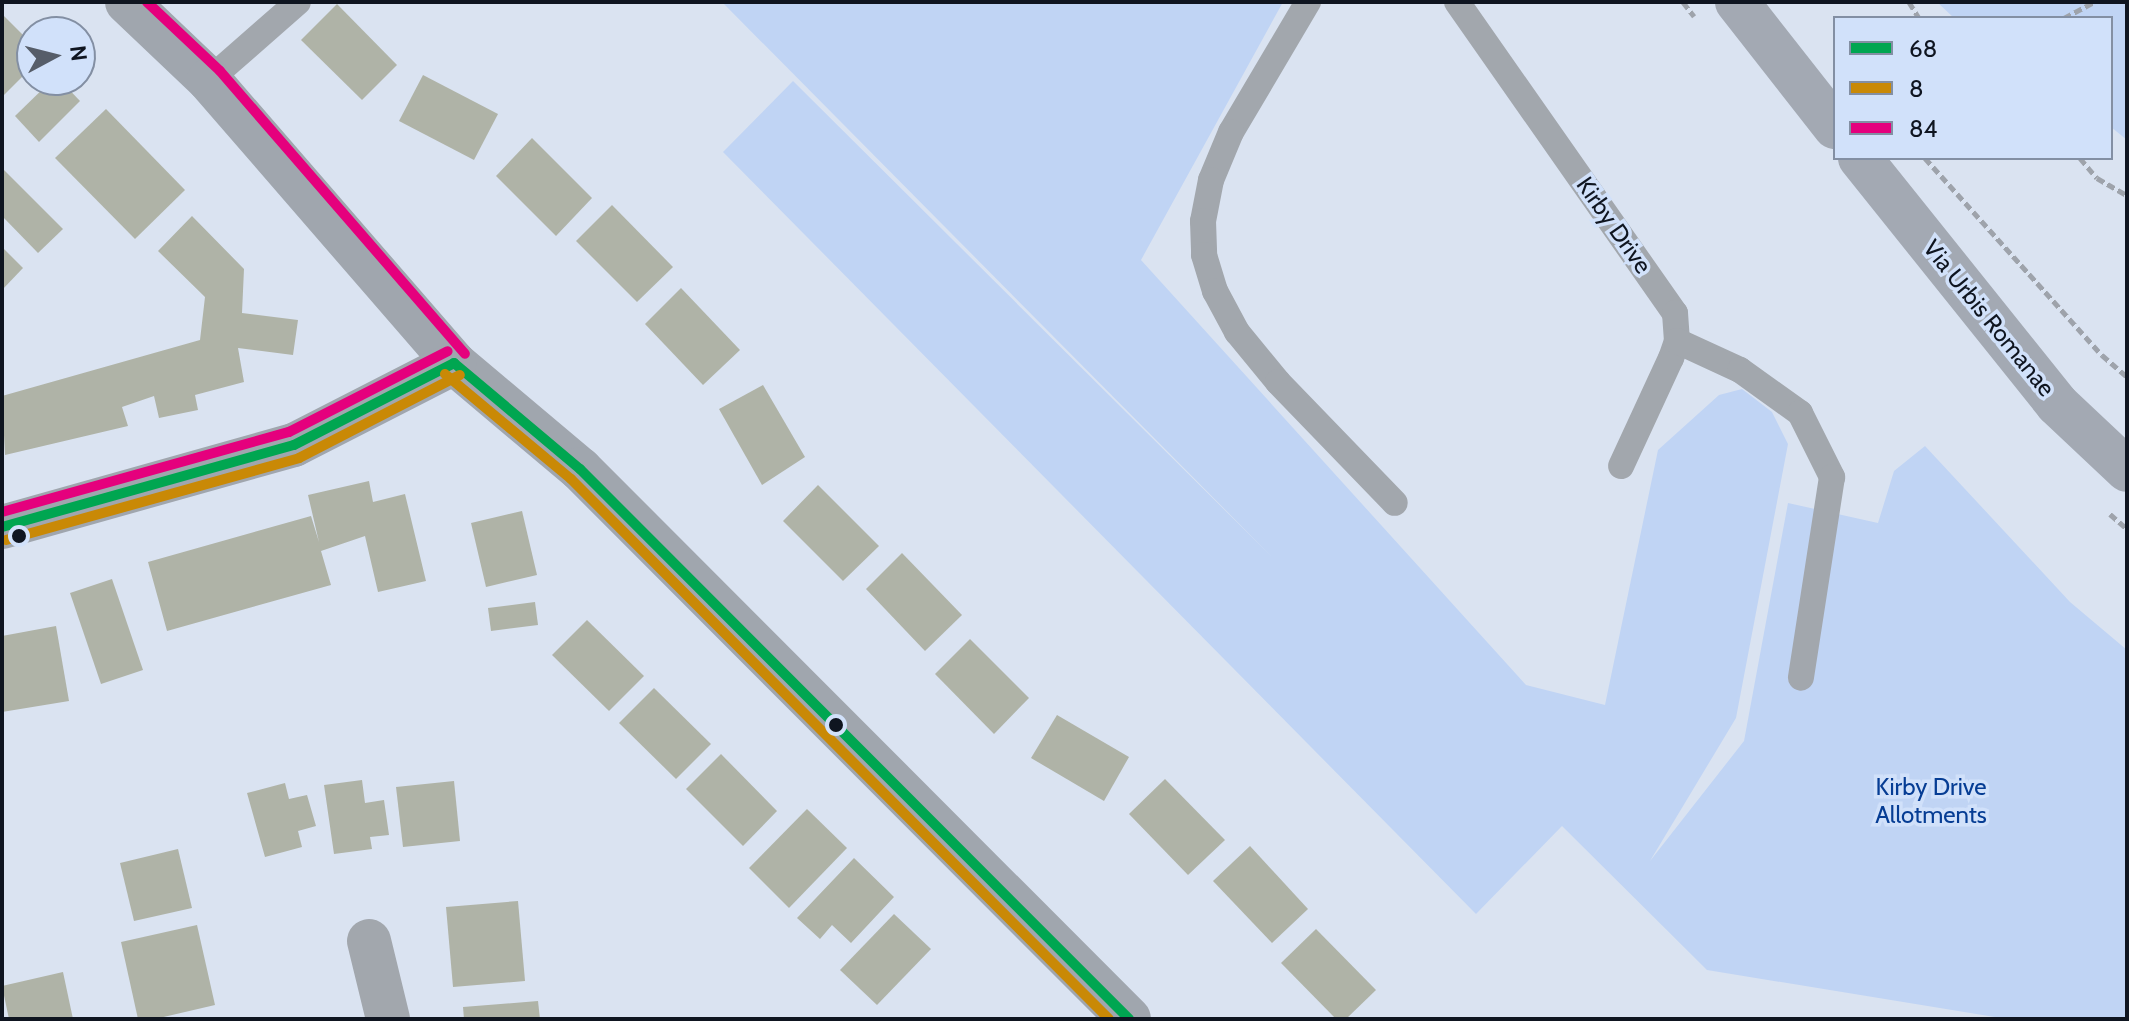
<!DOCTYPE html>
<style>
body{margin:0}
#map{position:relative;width:2129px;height:1021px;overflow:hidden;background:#dae3f1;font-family:Cabin,sans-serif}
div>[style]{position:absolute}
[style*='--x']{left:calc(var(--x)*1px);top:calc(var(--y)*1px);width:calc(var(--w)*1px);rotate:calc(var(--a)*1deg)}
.green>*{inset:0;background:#c0d4f4}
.building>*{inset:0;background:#afb3a7}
.path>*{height:5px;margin-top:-2.5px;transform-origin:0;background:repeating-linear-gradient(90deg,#9ea3ab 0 8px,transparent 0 12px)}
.lane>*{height:26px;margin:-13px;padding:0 13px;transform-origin:13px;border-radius:13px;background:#a2a7ad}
.street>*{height:44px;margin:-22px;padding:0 22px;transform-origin:22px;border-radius:22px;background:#a2a7ad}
.secondary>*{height:44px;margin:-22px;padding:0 22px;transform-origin:22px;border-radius:22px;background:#a0a6ae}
.primary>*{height:44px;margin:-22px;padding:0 22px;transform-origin:22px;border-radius:22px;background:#a3a9b3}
.bus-1>*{height:10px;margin:-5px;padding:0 5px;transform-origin:5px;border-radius:5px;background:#00a651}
.bus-2>*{height:10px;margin:-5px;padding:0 5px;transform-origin:5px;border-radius:5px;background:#c98906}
.bus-3>*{height:10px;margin:-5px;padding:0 5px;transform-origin:5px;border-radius:5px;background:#e5007d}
.dots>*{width:22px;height:22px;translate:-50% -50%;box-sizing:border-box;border:4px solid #d1e1fa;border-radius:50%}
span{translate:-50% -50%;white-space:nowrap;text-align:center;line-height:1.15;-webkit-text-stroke:7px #d1e1fa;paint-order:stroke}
.street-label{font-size:24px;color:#0f1520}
.park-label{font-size:24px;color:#063d94}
.frame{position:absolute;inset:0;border:4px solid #0f1520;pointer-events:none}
.legend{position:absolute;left:1833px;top:16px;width:280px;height:144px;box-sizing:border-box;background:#d1e1fa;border:2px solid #838fa3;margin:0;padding:10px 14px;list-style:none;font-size:24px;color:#0f1520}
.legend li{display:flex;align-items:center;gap:16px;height:40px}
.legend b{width:40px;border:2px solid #838fa3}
.north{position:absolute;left:16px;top:16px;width:80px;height:80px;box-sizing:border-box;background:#d1e1fa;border:2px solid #838fa3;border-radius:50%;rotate:83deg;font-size:22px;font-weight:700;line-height:32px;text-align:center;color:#0f1520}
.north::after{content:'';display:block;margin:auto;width:28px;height:36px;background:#565d69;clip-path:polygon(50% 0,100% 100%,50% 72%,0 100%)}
</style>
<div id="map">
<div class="green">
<div style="clip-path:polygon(722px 2px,1283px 2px,1141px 260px,1526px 685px,1605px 705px,1658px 450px,1719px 395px,1742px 389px,1772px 412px,1788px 444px,1736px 718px,1650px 861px,1744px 741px,1788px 503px,1878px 523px,1894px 471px,1925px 446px,2070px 602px,2127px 650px,2127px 1019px,2007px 1019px,1707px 970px,1562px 826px,1476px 914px,723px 152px,793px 81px,1280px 565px)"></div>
<div style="clip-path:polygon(1937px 2px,2127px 2px,2127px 140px,2111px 127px,2111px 18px,1954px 18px)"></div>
</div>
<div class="building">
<div style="clip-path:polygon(337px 4px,397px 65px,362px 100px,301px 40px)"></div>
<div style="clip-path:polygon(2px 14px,32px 44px,32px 67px,2px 97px)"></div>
<div style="clip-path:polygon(423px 75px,498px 114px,474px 160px,399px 121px)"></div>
<div style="clip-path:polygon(52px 80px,60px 80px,80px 101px,39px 142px,15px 116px)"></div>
<div style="clip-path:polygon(106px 109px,185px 190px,135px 239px,55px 158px)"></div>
<div style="clip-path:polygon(532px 138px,592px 198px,556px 236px,496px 176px)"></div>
<div style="clip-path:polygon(2px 168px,63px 229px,38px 253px,2px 216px)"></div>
<div style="clip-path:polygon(612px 205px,673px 267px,637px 302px,576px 241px)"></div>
<div style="clip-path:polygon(192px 216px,244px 269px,242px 313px,298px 320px,293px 355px,238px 348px,244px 382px,195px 395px,198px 410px,159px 418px,154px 396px,122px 407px,128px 426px,5px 455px,2px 396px,200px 340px,205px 297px,158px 251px)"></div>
<div style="clip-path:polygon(2px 247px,23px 268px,2px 290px)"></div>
<div style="clip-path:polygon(681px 288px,740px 350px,703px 385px,645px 324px)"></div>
<div style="clip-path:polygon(763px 385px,805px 457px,762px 485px,719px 409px)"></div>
<div style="clip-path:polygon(369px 481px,373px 502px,405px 494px,426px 581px,378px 592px,365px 536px,321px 551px,331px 585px,167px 631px,148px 562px,311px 516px,319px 542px,308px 495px)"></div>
<div style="clip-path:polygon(818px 485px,879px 546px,843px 581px,783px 521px)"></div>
<div style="clip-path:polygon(522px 511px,537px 575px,486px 587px,471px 523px)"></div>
<div style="clip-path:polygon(902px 553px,962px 615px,925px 651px,866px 589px)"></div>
<div style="clip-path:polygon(112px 579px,143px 670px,101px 684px,70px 593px)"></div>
<div style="clip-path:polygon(535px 602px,538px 625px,491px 631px,488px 608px)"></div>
<div style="clip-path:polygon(587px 620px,644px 676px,609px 711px,552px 655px)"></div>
<div style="clip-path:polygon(56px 626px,69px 701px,2px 712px,2px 636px)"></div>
<div style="clip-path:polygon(970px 639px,1029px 698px,994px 734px,935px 674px)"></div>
<div style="clip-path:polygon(654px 688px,711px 744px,676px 779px,619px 723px)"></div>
<div style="clip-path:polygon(1057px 715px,1129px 757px,1104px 801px,1031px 758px)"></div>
<div style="clip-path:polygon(721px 754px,777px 811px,743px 846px,686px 789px)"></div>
<div style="clip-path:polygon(1165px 779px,1225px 840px,1188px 875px,1129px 814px)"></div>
<div style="clip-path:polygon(362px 780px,365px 803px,384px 800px,389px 835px,370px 837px,372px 849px,334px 854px,324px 785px)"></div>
<div style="clip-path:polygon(454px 781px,460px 841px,403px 847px,396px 787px)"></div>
<div style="clip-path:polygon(285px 783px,289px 799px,307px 795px,316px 826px,298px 831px,302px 847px,265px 857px,247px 793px)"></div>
<div style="clip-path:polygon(807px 809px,847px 848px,789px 908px,749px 868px)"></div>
<div style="clip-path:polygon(1250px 846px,1308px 909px,1272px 943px,1213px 881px)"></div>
<div style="clip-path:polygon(178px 849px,192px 908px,134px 921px,120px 863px)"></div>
<div style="clip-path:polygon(854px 858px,894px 897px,851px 943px,832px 925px,820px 939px,797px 918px)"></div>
<div style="clip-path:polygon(518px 901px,525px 981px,453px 987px,446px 907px)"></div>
<div style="clip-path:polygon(894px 914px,931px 949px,877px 1005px,840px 970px)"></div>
<div style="clip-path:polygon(197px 925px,215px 1005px,155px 1019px,138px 1019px,121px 942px)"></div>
<div style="clip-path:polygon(1316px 929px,1376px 990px,1346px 1019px,1336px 1019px,1281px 963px)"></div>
<div style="clip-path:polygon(63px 972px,73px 1019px,9px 1019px,2px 986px)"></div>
<div style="clip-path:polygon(538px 1001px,540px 1019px,464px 1019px,463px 1007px)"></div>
</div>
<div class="path">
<div style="--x:1683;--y:2;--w:18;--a:52"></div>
<div style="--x:1909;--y:2;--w:19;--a:58"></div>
<div style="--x:2064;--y:18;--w:34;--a:-28"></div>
<div style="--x:1925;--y:158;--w:265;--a:48.1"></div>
<div style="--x:2102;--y:355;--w:33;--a:41"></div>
<div style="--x:2080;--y:158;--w:26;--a:50"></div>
<div style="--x:2097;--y:178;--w:34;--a:30"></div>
<div style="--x:2110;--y:514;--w:23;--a:41"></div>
</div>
<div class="lane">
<div style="--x:1308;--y:2;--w:151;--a:120.6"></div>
<div style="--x:1231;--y:132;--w:52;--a:112.6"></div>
<div style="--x:1211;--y:180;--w:42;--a:101"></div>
<div style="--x:1203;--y:221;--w:34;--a:88"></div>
<div style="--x:1204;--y:255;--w:38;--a:73"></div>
<div style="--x:1215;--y:291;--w:47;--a:61.8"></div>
<div style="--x:1237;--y:332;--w:65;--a:50.6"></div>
<div style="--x:1278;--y:382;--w:168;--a:46"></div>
<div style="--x:1457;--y:2;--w:380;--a:55"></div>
<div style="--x:1675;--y:313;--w:28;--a:86"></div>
<div style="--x:1677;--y:341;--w:18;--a:109"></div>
<div style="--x:1671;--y:358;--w:119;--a:114.8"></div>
<div style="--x:209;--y:80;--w:118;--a:-41.2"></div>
<div style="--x:1677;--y:341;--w:69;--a:24.7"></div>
<div style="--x:1740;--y:370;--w:74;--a:35.6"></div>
<div style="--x:1800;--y:413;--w:72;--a:63.4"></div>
<div style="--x:1832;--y:477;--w:203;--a:98.8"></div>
</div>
<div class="street">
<div style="--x:369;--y:941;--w:80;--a:76.3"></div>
</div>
<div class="secondary">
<div style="--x:127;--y:2;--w:113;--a:43.6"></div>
<div style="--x:209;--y:80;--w:374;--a:49.1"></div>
<div style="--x:454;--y:363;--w:165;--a:40.1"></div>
<div style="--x:580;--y:469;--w:777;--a:45.05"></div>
<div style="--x:2;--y:527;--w:303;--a:-15.7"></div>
<div style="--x:294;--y:445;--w:180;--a:-27.1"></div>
</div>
<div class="primary">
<div style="--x:1737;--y:2;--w:159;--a:51.9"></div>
<div style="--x:1860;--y:158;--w:315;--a:51.3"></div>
<div style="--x:2057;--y:404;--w:96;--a:43.3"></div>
</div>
<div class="bus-1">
<div style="--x:454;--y:363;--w:165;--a:40.1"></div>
<div style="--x:580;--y:469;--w:777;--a:45.05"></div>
<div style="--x:2;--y:527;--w:303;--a:-15.7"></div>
<div style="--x:294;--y:445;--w:180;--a:-27.1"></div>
</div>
<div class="bus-2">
<div style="--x:445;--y:374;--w:164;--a:39.8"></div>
<div style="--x:571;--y:479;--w:762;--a:45.11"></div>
<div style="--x:6;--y:540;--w:304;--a:-15.6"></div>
<div style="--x:299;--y:458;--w:181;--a:-27.3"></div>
</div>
<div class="bus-3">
<div style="--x:147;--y:2;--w:100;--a:43.4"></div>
<div style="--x:220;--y:71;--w:374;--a:49.1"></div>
<div style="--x:2;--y:512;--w:298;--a:-15.6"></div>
<div style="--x:289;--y:432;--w:178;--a:-27"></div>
</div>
<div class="dots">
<div style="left:19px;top:536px;background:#0f1520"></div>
<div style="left:836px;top:725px;background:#0f1520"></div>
</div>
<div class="street-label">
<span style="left:1614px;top:225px;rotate:55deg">Kirby Drive</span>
<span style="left:1989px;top:318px;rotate:51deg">Via Urbis Romanae</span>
</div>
<div class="park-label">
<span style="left:1931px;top:801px">Kirby Drive<br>Allotments</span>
</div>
<div class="frame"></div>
<ul class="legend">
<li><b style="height:10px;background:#00a651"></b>68</li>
<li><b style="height:10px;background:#c98906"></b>8</li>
<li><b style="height:10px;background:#e5007d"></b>84</li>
</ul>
<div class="north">N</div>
</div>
